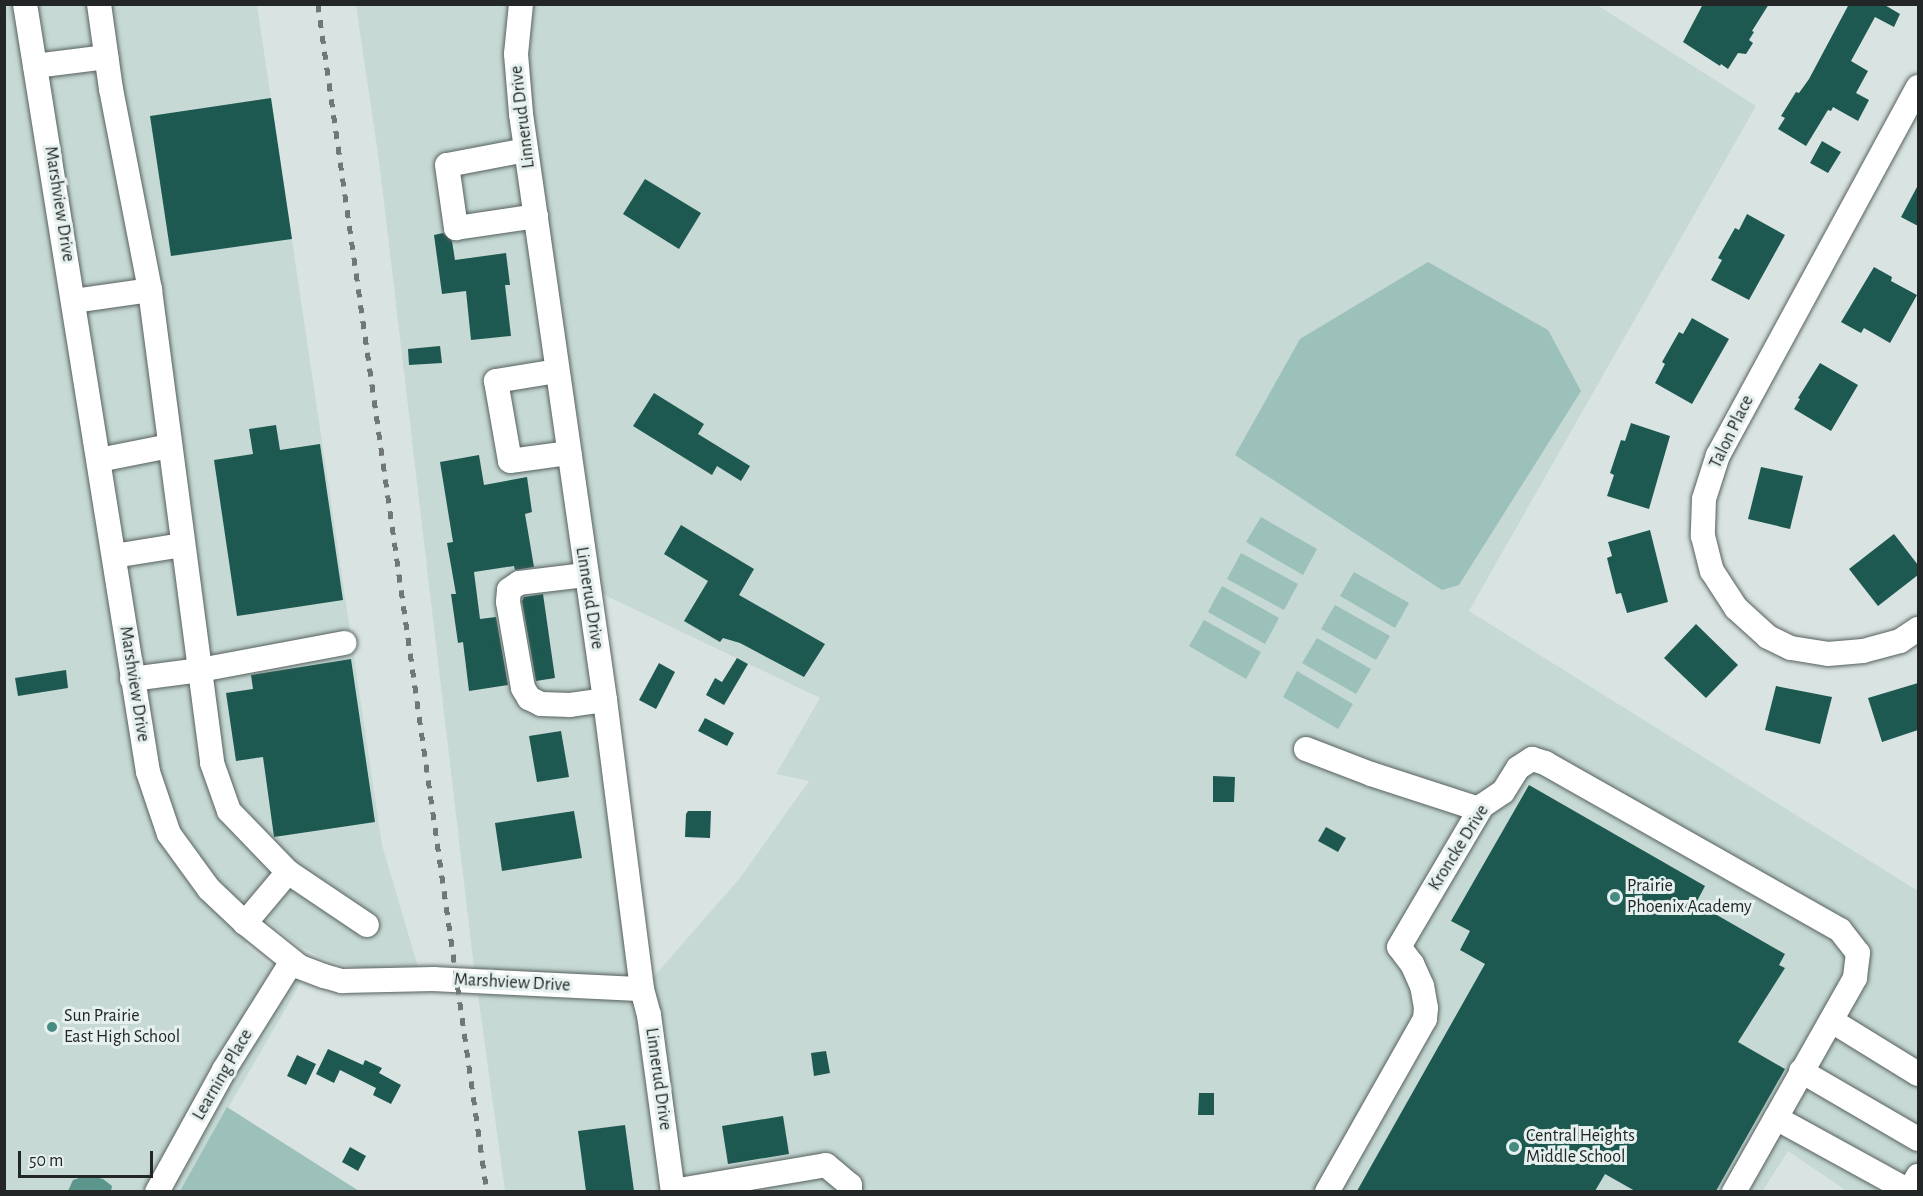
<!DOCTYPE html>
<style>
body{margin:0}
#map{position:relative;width:1923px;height:1196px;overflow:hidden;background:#d9e4e2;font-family:"Alegreya Sans",sans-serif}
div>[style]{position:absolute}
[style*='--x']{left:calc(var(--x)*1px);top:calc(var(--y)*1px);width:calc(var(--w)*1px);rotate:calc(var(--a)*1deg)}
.built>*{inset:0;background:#c6d9d5}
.green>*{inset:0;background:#9cc0ba}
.water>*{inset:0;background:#5c958c}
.building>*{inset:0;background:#1e5951}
.roads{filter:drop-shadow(0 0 2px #57615f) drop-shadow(0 0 2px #57615f)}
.minor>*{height:24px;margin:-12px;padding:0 12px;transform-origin:12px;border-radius:12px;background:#fff}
.rail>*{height:4.5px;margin-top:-2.25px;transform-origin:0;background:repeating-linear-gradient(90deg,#707776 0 8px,transparent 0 16px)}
.dots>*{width:16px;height:16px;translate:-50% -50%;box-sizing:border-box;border:3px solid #e6f1ef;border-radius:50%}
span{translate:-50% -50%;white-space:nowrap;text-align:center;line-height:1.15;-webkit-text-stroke:6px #e6f1ef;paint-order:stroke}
.street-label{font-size:18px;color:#222626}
.poi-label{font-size:18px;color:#222626}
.left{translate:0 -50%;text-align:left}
.frame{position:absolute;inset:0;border:6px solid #222626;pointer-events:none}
.scale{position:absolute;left:18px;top:1151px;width:135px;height:27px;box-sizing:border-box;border:3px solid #222626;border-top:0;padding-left:8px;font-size:18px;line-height:21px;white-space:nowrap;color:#222626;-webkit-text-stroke:4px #e6f1ef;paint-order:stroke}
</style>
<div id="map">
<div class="built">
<div style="clip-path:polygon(5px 5px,257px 5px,382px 845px,418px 967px,369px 969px,343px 965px,320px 957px,295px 943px,262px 916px,245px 945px,266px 962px,301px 982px,180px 1191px,5px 1192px)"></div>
<div style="clip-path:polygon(evenodd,356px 5px,1597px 5px,1756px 106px,1469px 611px,1918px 891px,1918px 1191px,1847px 1191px,1788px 1151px,1762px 1192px,505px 1191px,472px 951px,380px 168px,356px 5px,588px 587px,820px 698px,776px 774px,809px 781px,740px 878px,643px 989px,588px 587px)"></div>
</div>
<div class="green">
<div style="clip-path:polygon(1428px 262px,1548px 330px,1581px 391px,1459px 585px,1442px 590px,1235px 455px,1300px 339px)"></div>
<div style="clip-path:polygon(1261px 517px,1317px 549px,1303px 575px,1246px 542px)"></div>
<div style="clip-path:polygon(1241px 553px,1298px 584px,1284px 610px,1227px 579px)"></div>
<div style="clip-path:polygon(1354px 572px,1409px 603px,1395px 628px,1340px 596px)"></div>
<div style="clip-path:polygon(1222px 586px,1279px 618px,1265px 644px,1208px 612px)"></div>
<div style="clip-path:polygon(1335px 605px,1390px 636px,1376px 660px,1321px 629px)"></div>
<div style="clip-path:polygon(1204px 620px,1261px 652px,1246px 679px,1189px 646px)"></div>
<div style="clip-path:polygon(1317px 638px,1371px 669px,1356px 694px,1302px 663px)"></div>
<div style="clip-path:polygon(1297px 671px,1353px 704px,1338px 729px,1283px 697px)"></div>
<div style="clip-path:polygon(227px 1107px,359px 1191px,180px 1191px)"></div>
</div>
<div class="water">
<div style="clip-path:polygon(88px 1175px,103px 1179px,112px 1186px,111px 1191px,68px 1191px,73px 1180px)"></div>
</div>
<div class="building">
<div style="clip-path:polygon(1703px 4px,1769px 4px,1752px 31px,1754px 32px,1749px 40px,1753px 43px,1746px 54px,1738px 53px,1728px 69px,1721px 64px,1720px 66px,1683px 42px)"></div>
<div style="clip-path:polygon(1849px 4px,1883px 4px,1900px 14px,1894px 27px,1875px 17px,1851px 61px,1868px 71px,1856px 93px,1869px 100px,1858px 121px,1833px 107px,1831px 111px,1828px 110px,1806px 146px,1778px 129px,1785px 118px,1781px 116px,1796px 92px,1799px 93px,1809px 79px)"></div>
<div style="clip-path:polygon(271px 98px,292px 239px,171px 256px,150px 116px)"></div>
<div style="clip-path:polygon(1822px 141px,1841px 152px,1828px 173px,1810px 163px)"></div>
<div style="clip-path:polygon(645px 179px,701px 213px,679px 249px,623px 214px)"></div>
<div style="clip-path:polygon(1918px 185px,1918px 226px,1901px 217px)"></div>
<div style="clip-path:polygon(1747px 214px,1785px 235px,1749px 300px,1711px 280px,1722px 260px,1718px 258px,1735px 228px,1739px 230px)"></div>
<div style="clip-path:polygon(443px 233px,452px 241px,455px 260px,506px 253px,510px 285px,505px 285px,511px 336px,471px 340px,466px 291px,442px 294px,434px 235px)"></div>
<div style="clip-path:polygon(1874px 267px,1892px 277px,1891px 281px,1917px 295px,1890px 343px,1864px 328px,1861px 333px,1841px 322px)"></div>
<div style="clip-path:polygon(1692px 318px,1729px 339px,1692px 404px,1655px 383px,1665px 364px,1662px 362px,1679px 332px,1683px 334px)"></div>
<div style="clip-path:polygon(440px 346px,442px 363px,409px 365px,408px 349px)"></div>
<div style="clip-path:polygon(1820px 363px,1858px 385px,1831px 431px,1794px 409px,1800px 399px,1798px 398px)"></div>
<div style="clip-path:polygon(654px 393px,704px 424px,698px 434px,750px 466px,741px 481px,717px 466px,712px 475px,633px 426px)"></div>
<div style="clip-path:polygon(1631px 423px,1670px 436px,1649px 509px,1607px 496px,1614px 475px,1610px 473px,1621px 440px,1625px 441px)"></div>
<div style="clip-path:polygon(276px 425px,280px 450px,320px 444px,343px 600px,237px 616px,214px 460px,253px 454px,249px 429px)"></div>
<div style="clip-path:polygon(479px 455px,484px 485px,527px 477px,532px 512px,525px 514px,534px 567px,515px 570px,514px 566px,474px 572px,480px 619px,496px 617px,508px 685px,469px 691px,463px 642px,458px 643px,451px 594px,456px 594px,447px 543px,453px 542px,440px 462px)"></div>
<div style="clip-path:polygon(1761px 467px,1803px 476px,1790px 529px,1748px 519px)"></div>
<div style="clip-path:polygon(681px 525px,754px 569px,739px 595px,825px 644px,804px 677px,740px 643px,723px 638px,720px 642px,684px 621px,708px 581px,664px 554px)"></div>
<div style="clip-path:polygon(1650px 530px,1668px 602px,1627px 613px,1621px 593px,1616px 594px,1607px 558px,1612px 556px,1608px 542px)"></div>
<div style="clip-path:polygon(1894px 534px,1918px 565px,1918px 575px,1878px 606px,1849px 569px)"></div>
<div style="clip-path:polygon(543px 594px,555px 678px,536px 681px,522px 601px,524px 597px)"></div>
<div style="clip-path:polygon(1696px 624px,1738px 665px,1706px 698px,1664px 658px)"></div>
<div style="clip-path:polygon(737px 658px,748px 664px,724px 705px,706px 695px,715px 678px,722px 682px)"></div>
<div style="clip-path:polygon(351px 659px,375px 822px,274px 837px,263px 757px,236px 761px,226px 693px,253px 689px,251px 675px)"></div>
<div style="clip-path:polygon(659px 663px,675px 672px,656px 709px,639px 700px)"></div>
<div style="clip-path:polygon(66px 670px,68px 688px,18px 696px,15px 678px)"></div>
<div style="clip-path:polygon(1918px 683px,1918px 730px,1882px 742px,1868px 698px)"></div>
<div style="clip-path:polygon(1776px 686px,1832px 697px,1820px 744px,1765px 730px)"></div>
<div style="clip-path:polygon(705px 718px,734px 733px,727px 746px,698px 731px)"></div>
<div style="clip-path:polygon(561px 731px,569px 777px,537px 782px,529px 736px)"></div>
<div style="clip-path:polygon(1213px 776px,1235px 777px,1234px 802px,1213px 802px)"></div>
<div style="clip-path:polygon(1529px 785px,1705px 886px,1696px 903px,1785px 954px,1779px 965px,1785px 968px,1738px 1042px,1785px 1069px,1716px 1191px,1635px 1191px,1605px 1174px,1595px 1191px,1357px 1191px,1485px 964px,1460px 950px,1470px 931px,1451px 921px)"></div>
<div style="clip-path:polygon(574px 811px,582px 858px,502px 871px,495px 823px)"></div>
<div style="clip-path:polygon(688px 811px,711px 811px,710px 838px,685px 837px,686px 814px)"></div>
<div style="clip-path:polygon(1326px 827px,1346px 838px,1338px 852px,1318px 841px)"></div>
<div style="clip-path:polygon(328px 1049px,363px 1065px,365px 1060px,382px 1068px,379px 1073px,401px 1085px,391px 1104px,373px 1095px,376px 1088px,340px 1070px,334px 1083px,316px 1074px)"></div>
<div style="clip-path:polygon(826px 1051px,830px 1073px,814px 1076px,811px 1053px)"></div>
<div style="clip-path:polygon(297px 1055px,316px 1064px,306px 1085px,287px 1076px)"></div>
<div style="clip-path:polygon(1199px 1093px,1214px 1093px,1214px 1115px,1198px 1115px)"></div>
<div style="clip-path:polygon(783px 1116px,789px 1154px,728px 1164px,722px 1126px)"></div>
<div style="clip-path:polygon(625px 1125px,634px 1191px,586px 1191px,578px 1131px)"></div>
<div style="clip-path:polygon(350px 1147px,366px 1156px,358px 1171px,342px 1162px)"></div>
</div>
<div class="roads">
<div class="minor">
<div style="--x:25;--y:4;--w:778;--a:80.9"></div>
<div style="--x:148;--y:772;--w:65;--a:71.3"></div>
<div style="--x:169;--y:834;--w:68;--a:54"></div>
<div style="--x:209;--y:889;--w:50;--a:43.4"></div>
<div style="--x:245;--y:923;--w:70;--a:38.7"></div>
<div style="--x:300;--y:967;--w:26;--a:21"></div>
<div style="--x:324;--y:976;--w:19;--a:16"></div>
<div style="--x:342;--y:981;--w:92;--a:-1.2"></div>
<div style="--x:434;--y:979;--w:208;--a:2.8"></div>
<div style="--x:99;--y:4;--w:86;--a:82"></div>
<div style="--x:111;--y:89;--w:205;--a:79"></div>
<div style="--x:150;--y:290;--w:477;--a:82.5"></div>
<div style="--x:212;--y:763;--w:51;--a:70.5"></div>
<div style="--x:229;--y:811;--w:85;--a:46"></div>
<div style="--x:288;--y:872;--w:67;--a:130.1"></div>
<div style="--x:521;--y:4;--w:50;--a:95.7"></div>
<div style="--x:516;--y:54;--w:60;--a:85.2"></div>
<div style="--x:521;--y:114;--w:592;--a:81.84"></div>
<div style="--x:605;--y:700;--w:291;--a:82.7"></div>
<div style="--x:642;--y:989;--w:27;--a:75"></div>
<div style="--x:649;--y:1015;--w:179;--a:82.3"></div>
<div style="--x:35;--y:66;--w:72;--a:-7.2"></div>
<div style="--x:1918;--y:87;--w:419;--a:118.5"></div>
<div style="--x:1718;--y:455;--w:46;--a:107.7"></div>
<div style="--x:1704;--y:499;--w:37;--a:92"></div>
<div style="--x:1703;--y:536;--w:36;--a:76"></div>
<div style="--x:1712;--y:571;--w:44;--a:57"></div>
<div style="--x:1736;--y:608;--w:43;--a:42.2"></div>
<div style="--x:1768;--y:637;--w:25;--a:26"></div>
<div style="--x:1791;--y:648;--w:37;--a:9"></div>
<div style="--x:1828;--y:654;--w:35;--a:-5"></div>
<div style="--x:1863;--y:651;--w:38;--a:-15"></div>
<div style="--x:1900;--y:641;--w:22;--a:-34"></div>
<div style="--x:526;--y:150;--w:80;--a:169.2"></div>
<div style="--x:447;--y:165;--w:64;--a:81.9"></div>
<div style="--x:456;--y:228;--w:81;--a:-8.5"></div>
<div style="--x:74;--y:301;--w:77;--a:-8.2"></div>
<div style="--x:557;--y:371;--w:62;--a:170.7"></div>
<div style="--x:496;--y:381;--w:81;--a:80.1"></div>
<div style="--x:510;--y:461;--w:60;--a:-7.7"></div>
<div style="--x:99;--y:460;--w:72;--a:-11.2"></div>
<div style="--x:114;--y:556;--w:70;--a:-9.1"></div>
<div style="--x:585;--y:575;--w:66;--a:173.1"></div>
<div style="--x:519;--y:583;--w:12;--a:145"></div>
<div style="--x:509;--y:590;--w:12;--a:95"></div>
<div style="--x:508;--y:602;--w:87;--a:80.1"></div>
<div style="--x:523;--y:688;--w:12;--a:59"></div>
<div style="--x:529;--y:698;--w:13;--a:27"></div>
<div style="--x:541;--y:704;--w:29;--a:2"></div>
<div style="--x:570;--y:705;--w:35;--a:-8"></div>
<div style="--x:132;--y:679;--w:69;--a:-7.5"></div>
<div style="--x:200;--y:670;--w:147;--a:-10.6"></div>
<div style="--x:1306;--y:749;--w:70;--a:21"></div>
<div style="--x:1371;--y:774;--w:114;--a:18"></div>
<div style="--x:288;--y:872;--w:95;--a:33.9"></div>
<div style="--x:1832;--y:1021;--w:101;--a:31.6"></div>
<div style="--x:1801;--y:1071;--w:135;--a:30.2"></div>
<div style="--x:1776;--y:1118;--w:147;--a:28.8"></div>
<div style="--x:1905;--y:1189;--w:6;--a:-9"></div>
<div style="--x:1911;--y:1188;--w:14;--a:-60"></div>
<div style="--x:673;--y:1191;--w:155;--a:-9.6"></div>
<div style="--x:826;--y:1165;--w:31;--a:40"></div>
<div style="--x:850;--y:1185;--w:7;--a:90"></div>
<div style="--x:157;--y:1192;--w:139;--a:-61.2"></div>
<div style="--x:224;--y:1070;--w:128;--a:-58"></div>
<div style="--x:1327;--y:1192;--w:199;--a:-60.5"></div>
<div style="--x:1425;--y:1019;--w:11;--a:-85"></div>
<div style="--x:1426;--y:1008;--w:22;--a:-100"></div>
<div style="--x:1422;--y:986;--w:24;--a:-114"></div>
<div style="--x:1412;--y:964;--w:21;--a:-127"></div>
<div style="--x:1399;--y:947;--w:164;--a:-59.5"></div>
<div style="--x:1482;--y:806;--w:25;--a:-34"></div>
<div style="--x:1503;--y:792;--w:28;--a:-58"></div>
<div style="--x:1518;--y:768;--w:17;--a:-33"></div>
<div style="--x:1532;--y:759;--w:14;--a:17"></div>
<div style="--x:1545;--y:763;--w:339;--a:29.5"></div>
<div style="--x:1840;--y:930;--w:29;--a:52"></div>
<div style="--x:1858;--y:953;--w:25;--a:97"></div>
<div style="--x:1855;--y:978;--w:246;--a:119.5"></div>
</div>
</div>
<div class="rail">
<div style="--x:318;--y:4;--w:1200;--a:81.9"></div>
</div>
<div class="dots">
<div style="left:1615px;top:897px;background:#478c82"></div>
<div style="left:52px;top:1027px;background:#478c82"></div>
<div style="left:1514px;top:1147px;background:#478c82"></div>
</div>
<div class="street-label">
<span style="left:523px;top:117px;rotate:-97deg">Linnerud Drive</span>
<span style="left:59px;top:204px;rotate:81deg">Marshview Drive</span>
<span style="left:1732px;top:432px;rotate:-64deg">Talon Place</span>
<span style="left:589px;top:598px;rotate:81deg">Linnerud Drive</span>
<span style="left:134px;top:684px;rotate:81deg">Marshview Drive</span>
<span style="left:1459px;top:848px;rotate:-58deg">Kroncke Drive</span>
<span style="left:512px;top:983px;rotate:3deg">Marshview Drive</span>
<span style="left:223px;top:1075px;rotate:-60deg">Learning Place</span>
<span style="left:658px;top:1079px;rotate:82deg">Linnerud Drive</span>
</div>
<div class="poi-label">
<span class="left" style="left:1627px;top:897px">Prairie<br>Phoenix Academy</span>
<span class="left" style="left:64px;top:1027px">Sun Prairie<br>East High School</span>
<span class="left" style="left:1526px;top:1147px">Central Heights<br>Middle School</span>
</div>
<div class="frame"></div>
<div class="scale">50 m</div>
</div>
